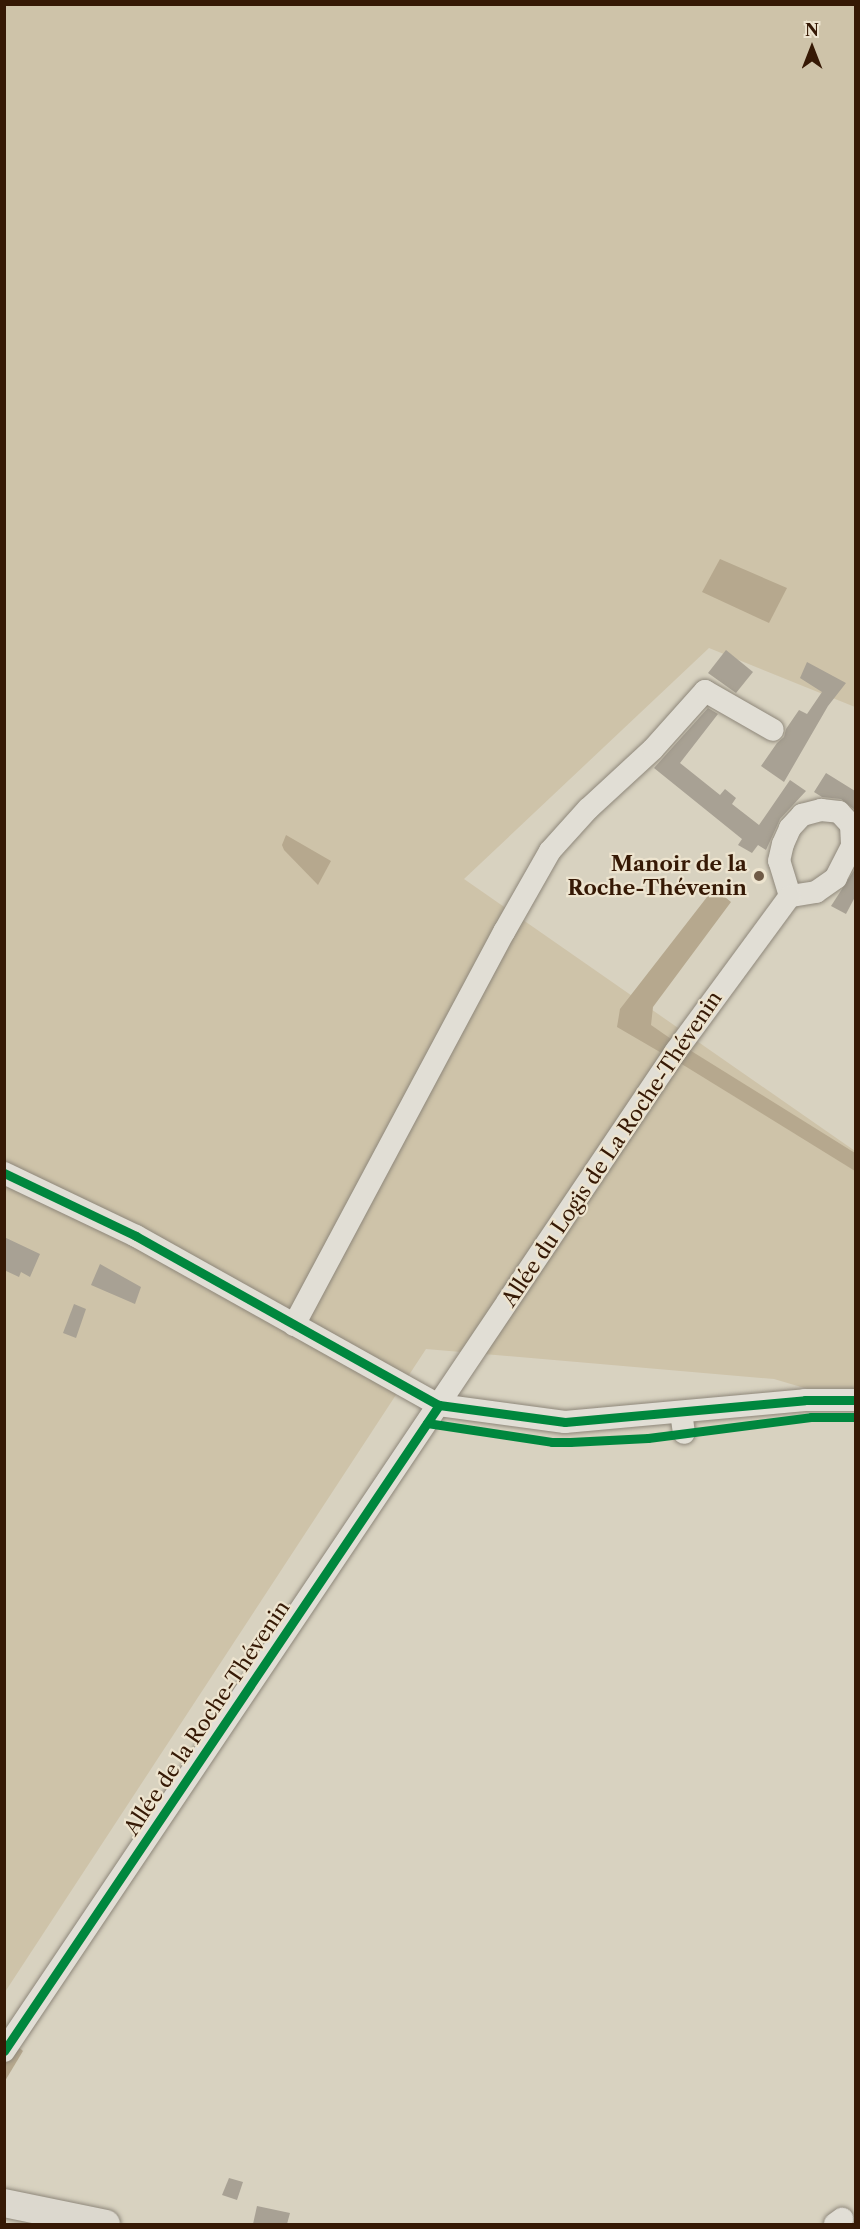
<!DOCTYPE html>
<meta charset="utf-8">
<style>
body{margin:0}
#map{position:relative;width:860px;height:2229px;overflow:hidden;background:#d8d2c0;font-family:"Libre Caslon Text",serif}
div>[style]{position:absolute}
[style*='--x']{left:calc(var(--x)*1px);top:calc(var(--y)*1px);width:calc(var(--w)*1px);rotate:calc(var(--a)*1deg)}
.green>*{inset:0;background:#cec3a9}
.water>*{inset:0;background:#b6a88e}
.building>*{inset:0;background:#a8a194}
.roads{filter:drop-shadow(0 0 2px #8e877a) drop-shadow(0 0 2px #8e877a)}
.minor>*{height:22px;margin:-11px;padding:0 11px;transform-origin:11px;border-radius:11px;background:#e1ded5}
.major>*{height:28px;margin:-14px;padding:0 14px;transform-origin:14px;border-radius:14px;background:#dcd8ce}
.cycleway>*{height:9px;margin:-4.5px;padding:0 4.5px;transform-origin:4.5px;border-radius:4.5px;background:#00873e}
.dots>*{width:16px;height:16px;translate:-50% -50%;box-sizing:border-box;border:3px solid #ede4cf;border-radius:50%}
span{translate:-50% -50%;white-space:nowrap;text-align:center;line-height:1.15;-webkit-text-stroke:4.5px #ede4cf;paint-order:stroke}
.poi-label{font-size:21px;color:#361905;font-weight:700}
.right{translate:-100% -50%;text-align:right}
.street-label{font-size:21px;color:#361905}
.frame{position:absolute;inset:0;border:6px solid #361905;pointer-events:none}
.north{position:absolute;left:782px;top:18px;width:60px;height:60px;-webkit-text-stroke:4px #ede4cf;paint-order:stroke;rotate:0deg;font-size:16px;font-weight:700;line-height:24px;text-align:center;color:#361905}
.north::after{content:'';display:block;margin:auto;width:21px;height:27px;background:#361905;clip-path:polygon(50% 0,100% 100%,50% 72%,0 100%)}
</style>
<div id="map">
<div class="green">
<div style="clip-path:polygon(5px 5px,855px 5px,855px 707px,709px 648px,464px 879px,855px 1151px,855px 1403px,774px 1379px,426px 1349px,5px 1992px)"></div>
</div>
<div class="water">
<div style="clip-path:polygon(720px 559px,787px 588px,769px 623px,702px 592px)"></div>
<div style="clip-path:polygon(286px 835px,331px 861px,318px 885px,284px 850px,282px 845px)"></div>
<div style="clip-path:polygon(714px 888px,731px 902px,653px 1007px,651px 1025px,674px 1041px,665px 1055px,617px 1027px,620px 1009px)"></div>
<div style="clip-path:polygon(688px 1049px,855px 1153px,855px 1171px,680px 1063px)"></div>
<div style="clip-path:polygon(15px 2044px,23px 2051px,5px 2081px,5px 2059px)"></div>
</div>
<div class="building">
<div style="clip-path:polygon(726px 650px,753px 672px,736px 693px,708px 673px)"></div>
<div style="clip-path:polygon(807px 662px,846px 683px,828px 706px,784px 782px,761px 766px,777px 743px,784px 737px,786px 729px,799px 710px,807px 714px,822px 692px,800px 678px)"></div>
<div style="clip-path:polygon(708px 708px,718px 714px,680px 763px,720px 795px,725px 789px,736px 798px,732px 804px,759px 825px,790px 780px,806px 791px,780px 819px,766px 850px,758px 845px,752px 853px,738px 845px,742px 839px,654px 768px)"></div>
<div style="clip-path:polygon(826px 773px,855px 791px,855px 810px,841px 799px,822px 797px,814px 792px)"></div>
<div style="clip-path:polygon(855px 869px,855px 897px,846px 914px,831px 906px)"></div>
<div style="clip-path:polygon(4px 1237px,40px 1254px,30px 1277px,21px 1272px,19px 1277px,4px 1270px)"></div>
<div style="clip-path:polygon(100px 1264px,141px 1287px,135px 1304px,91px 1285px)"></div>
<div style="clip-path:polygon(74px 1304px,86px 1309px,76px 1338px,63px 1333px)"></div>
<div style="clip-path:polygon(229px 2178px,243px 2182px,237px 2200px,222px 2195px)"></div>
<div style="clip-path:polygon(257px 2206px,290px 2213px,287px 2224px,253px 2224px)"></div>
</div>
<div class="roads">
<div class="minor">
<div style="--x:821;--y:810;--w:18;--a:6"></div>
<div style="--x:839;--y:812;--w:18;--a:47"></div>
<div style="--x:851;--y:825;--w:21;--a:87"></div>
<div style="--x:852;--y:846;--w:36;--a:117"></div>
<div style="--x:836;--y:878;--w:24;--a:145"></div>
<div style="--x:816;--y:892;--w:26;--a:171"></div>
<div style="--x:790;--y:896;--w:37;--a:-107"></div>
<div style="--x:779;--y:861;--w:17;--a:-77"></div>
<div style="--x:783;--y:844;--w:17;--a:-66"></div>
<div style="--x:790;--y:828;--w:18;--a:-47"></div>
<div style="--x:802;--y:815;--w:20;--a:-15"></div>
<div style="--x:4;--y:1173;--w:146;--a:25.5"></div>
<div style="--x:136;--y:1236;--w:347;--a:29.2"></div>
<div style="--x:439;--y:1405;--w:127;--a:7.7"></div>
<div style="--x:565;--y:1422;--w:241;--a:-5.2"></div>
<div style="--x:805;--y:1400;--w:51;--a:0"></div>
<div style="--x:294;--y:1325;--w:446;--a:-61.9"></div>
<div style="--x:504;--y:932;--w:93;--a:-60.4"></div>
<div style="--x:550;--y:851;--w:57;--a:-47.9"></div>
<div style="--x:588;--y:809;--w:88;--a:-42.7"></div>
<div style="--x:653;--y:749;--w:78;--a:-48.1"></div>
<div style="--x:705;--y:691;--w:78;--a:29.8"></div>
<div style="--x:681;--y:1412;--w:21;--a:82"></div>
<div style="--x:4;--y:2051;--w:1205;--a:-56.1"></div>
<div style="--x:676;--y:1051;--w:192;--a:-53.7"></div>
<div style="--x:835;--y:2224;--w:9;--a:-36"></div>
</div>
<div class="major">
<div style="--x:4;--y:2203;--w:104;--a:11.6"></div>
</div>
</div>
<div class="cycleway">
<div style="--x:4;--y:1173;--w:146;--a:25.5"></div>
<div style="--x:136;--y:1236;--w:347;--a:29.2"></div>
<div style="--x:439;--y:1405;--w:127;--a:7.7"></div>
<div style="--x:565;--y:1422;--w:241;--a:-5.2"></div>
<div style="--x:805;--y:1400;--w:51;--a:0"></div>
<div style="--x:427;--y:1423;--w:126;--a:8.6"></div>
<div style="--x:552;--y:1442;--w:18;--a:0"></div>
<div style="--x:570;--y:1442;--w:78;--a:-2.9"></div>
<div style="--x:648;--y:1438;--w:164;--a:-7.3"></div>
<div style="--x:811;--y:1417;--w:45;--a:0"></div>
<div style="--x:4;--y:2051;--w:779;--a:-56.04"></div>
</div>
<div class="dots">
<div style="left:759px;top:876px;background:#6f5a46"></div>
</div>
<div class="poi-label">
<span class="right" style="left:747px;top:876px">Manoir de la<br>Roche-Thévenin</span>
</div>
<div class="street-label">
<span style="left:612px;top:1149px;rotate:-56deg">Allée du Logis de La Roche-Thévenin</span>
<span style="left:207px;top:1718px;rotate:-56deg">Allée de la Roche-Thévenin</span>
</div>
<div class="frame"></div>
<div class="north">N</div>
</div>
